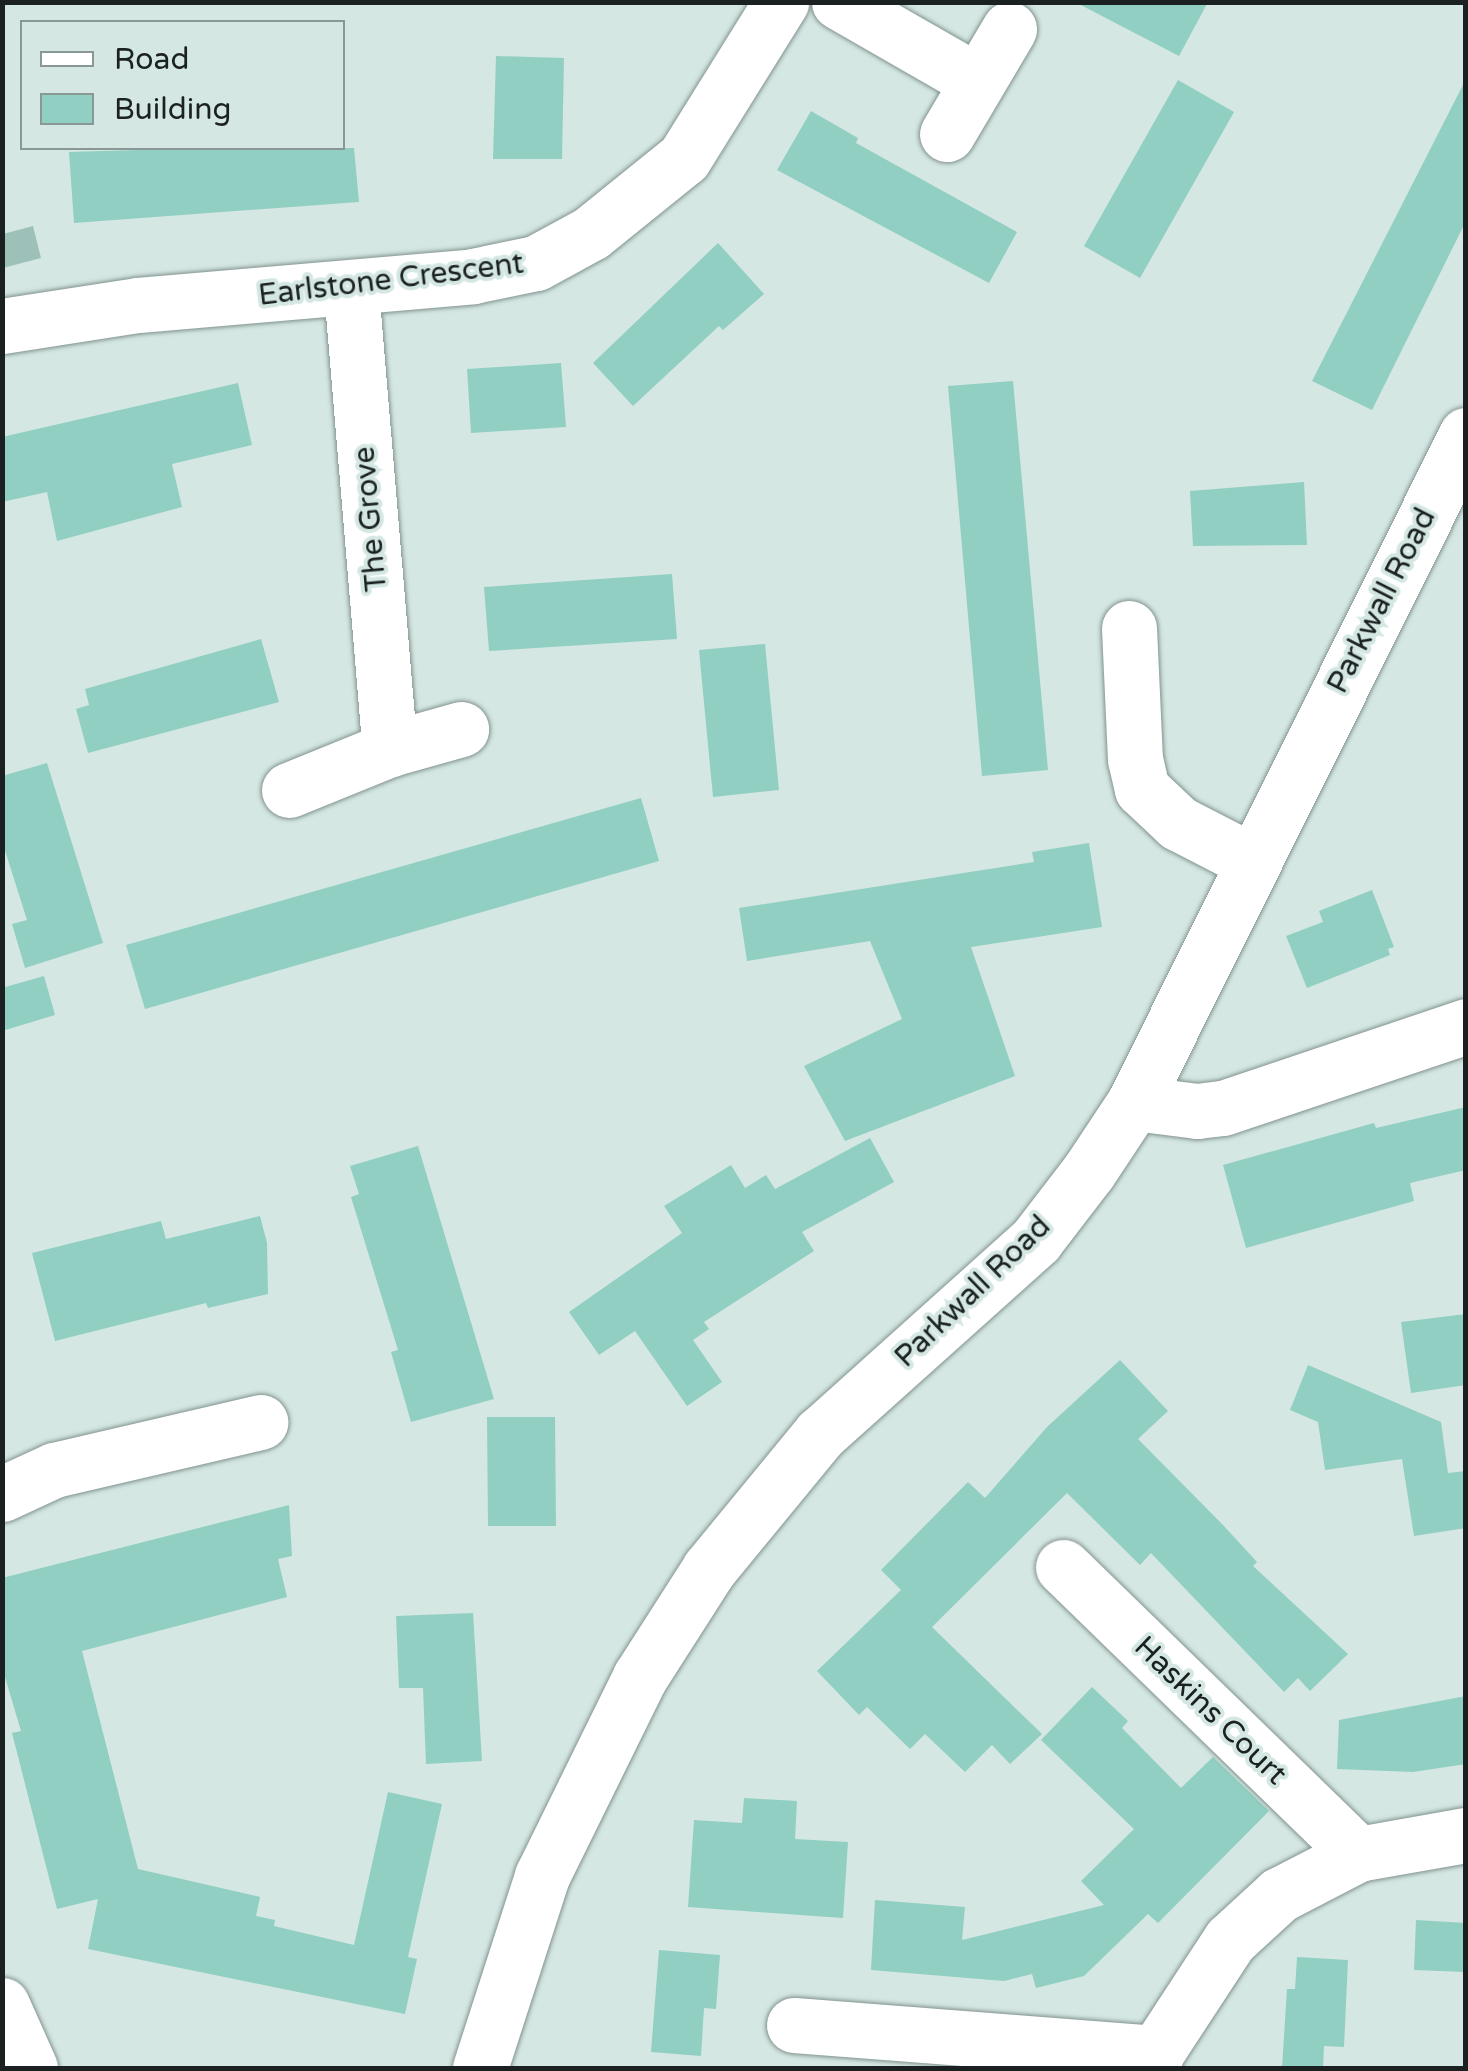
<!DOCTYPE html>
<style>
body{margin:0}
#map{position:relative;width:1468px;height:2071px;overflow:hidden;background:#d4e7e3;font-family:"Varela Round",sans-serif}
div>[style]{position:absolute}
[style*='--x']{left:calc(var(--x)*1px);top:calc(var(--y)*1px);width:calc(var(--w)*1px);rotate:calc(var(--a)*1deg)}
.green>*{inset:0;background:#9dc1b9}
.building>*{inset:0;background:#91cfc2}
.roads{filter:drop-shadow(0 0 2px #82938f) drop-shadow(0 0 2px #82938f)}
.minor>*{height:55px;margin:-27.5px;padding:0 27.5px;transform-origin:27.5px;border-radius:27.5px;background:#fff}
.tertiary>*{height:55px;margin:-27.5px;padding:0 27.5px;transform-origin:27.5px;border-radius:27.5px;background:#fff}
span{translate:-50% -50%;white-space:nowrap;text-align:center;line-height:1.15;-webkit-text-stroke:8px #d4e7e3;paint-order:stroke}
.street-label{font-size:30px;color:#1a2120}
.frame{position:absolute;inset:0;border:5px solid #1a2120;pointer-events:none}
.legend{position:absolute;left:20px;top:20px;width:325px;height:130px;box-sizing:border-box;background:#d4e7e3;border:2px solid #8a9895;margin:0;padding:12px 18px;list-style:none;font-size:30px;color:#1a2120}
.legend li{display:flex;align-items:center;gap:20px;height:50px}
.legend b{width:50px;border:2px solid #8a9895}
</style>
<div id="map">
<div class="green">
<div style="clip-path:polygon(33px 226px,41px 258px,3px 268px,3px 234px)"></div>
</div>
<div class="building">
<div style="clip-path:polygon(1075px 2px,1208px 2px,1179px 56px)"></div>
<div style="clip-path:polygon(496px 56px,564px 58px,562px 159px,493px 159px)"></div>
<div style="clip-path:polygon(1466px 79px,1466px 221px,1372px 410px,1312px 381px)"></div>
<div style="clip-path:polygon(1178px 80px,1234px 112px,1140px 278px,1084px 246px)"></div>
<div style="clip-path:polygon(811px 111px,858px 138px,856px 143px,1017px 232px,989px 283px,777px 170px)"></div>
<div style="clip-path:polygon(206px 148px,354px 148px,359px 202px,74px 223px,69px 152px)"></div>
<div style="clip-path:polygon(718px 243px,764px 294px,723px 330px,719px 326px,633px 406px,593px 363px)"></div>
<div style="clip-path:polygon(561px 363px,566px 427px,471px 433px,467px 369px)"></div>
<div style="clip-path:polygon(1013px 381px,1048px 770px,982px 776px,948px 386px)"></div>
<div style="clip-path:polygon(238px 383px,252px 445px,172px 464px,182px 507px,57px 541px,47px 492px,2px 502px,2px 437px)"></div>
<div style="clip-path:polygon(1304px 482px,1307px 545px,1193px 546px,1190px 491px)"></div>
<div style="clip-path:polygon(672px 574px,677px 639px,489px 651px,484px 587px)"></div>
<div style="clip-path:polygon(261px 639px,279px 702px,88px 753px,76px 709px,89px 705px,85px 689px)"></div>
<div style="clip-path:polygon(765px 644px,779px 790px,713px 797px,699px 650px)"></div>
<div style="clip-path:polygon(47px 763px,103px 943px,25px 968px,12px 924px,27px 920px,2px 841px,2px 776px)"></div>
<div style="clip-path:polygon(641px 798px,659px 861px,145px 1009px,126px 945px)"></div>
<div style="clip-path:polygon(1089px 843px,1102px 927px,971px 947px,1015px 1076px,845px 1141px,804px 1066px,902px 1019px,870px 941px,747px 961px,739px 908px,1034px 862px,1032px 852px)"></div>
<div style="clip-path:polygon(1372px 890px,1394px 947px,1388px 949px,1390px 955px,1307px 988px,1286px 936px,1323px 922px,1319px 911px)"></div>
<div style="clip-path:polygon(44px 976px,55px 1015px,2px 1031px,2px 988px)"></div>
<div style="clip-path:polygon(1466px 1107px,1466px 1170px,1410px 1183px,1414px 1201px,1246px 1248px,1223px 1165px,1374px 1123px,1376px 1128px)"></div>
<div style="clip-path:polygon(870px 1138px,894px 1182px,802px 1232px,814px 1251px,704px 1322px,709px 1329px,693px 1340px,722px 1382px,687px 1406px,635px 1331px,599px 1355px,569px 1312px,682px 1233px,664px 1206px,731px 1165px,745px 1188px,766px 1175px,775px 1189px)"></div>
<div style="clip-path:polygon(418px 1146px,494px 1399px,411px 1422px,391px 1352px,398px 1350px,351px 1197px,359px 1194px,350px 1166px)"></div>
<div style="clip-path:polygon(260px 1216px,267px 1243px,268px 1294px,208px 1308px,206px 1303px,55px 1341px,32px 1253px,161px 1221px,166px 1239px)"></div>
<div style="clip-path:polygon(1466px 1314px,1466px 1385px,1411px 1393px,1401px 1322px)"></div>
<div style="clip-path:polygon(1120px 1360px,1168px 1411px,1138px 1439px,1223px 1525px,1257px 1562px,1253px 1566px,1348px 1654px,1310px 1691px,1298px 1678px,1284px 1692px,1151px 1553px,1140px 1565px,1067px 1493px,932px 1627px,1042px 1734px,1010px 1764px,992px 1745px,965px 1772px,925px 1734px,910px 1749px,867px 1707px,859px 1715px,817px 1671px,901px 1590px,881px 1570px,968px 1482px,985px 1498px,1047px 1427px)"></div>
<div style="clip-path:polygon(1308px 1365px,1441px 1422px,1448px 1473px,1466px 1471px,1466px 1528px,1414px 1536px,1402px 1459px,1325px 1470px,1318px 1422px,1290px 1410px)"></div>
<div style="clip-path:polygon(487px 1417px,555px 1417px,556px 1526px,488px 1526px)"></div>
<div style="clip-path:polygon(289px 1505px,292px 1556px,278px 1559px,287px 1597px,82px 1651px,138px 1869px,260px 1897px,256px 1916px,275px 1920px,274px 1926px,354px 1945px,388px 1792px,442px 1804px,408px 1957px,417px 1959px,405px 2014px,88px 1949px,98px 1899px,57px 1909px,12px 1733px,21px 1731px,2px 1667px,2px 1578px)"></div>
<div style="clip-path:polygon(473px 1613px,482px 1761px,426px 1764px,423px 1688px,399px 1688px,396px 1616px)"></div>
<div style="clip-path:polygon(1092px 1687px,1128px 1721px,1122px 1728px,1181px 1788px,1213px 1757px,1269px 1811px,1158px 1923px,1148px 1914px,1084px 1976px,1036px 1988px,1032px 1974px,1004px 1981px,871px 1970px,875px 1900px,965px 1907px,962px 1940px,1104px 1905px,1081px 1881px,1134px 1829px,1041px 1740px)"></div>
<div style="clip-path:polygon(1466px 1696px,1466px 1764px,1413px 1772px,1337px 1769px,1339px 1720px)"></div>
<div style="clip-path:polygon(744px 1798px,797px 1801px,795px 1839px,848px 1842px,843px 1918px,688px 1907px,694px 1820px,742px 1823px)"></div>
<div style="clip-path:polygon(1416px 1920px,1466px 1923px,1466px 1972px,1414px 1970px)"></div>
<div style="clip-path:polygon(659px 1950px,720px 1955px,716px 2009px,704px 2008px,701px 2056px,651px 2052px)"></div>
<div style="clip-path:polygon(1297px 1957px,1348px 1960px,1344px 2047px,1324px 2046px,1323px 2068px,1282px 2068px,1287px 1989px,1295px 1989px)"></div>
</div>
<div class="roads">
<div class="minor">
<div style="--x:839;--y:2;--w:159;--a:29.8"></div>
<div style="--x:947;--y:134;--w:122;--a:-59.4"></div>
<div style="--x:351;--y:289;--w:462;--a:85.2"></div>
<div style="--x:2;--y:326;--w:138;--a:-8.8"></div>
<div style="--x:138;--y:305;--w:336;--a:-4.9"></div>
<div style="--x:473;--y:276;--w:64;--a:-11.7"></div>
<div style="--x:536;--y:263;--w:63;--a:-28.6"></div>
<div style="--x:591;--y:233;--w:119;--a:-38.9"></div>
<div style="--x:684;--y:158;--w:184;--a:-58.1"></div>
<div style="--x:1129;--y:628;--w:131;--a:87.4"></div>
<div style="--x:1135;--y:759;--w:31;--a:77"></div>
<div style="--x:1142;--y:789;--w:50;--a:43.4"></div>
<div style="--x:1178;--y:823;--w:83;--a:27.2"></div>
<div style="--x:289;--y:790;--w:109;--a:-22.1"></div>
<div style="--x:390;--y:749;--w:74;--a:-15.7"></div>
<div style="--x:1134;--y:1103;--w:64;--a:7.2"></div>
<div style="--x:1197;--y:1111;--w:26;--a:-7"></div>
<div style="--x:1223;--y:1108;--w:256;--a:-18.6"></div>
<div style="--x:2;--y:1494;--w:57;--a:-24.8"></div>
<div style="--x:54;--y:1470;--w:212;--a:-13.1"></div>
<div style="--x:1063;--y:1567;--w:412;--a:44.2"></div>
<div style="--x:2;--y:2005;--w:69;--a:66"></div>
<div style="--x:794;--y:2025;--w:363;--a:4.4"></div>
<div style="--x:1153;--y:2068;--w:15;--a:-79"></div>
<div style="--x:1156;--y:2053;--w:135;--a:-56.8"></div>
<div style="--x:1230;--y:1940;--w:67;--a:-42.6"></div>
<div style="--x:1279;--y:1895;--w:89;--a:-27.4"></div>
<div style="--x:1358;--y:1854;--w:110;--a:-10"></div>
</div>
<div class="tertiary">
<div style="--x:480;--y:2068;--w:202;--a:-72.1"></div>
<div style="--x:542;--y:1876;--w:222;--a:-63.8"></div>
<div style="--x:640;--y:1677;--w:128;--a:-57.4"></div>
<div style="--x:709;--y:1569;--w:175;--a:-50.6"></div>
<div style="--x:820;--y:1434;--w:290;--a:-41.9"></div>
<div style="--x:1036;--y:1240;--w:87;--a:-52.5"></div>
<div style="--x:1089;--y:1171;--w:82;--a:-56.5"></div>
<div style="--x:1134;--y:1103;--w:746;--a:-63.57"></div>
</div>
</div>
<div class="street-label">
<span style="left:391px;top:280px;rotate:-7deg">Earlstone Crescent</span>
<span style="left:371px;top:519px;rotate:-95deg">The Grove</span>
<span style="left:1382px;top:601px;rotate:-63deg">Parkwall Road</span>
<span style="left:973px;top:1292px;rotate:-44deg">Parkwall Road</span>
<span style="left:1210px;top:1711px;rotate:44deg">Haskins Court</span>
</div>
<div class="frame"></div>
<ul class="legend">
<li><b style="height:12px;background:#fff"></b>Road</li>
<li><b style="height:28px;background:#91cfc2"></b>Building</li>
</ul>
</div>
